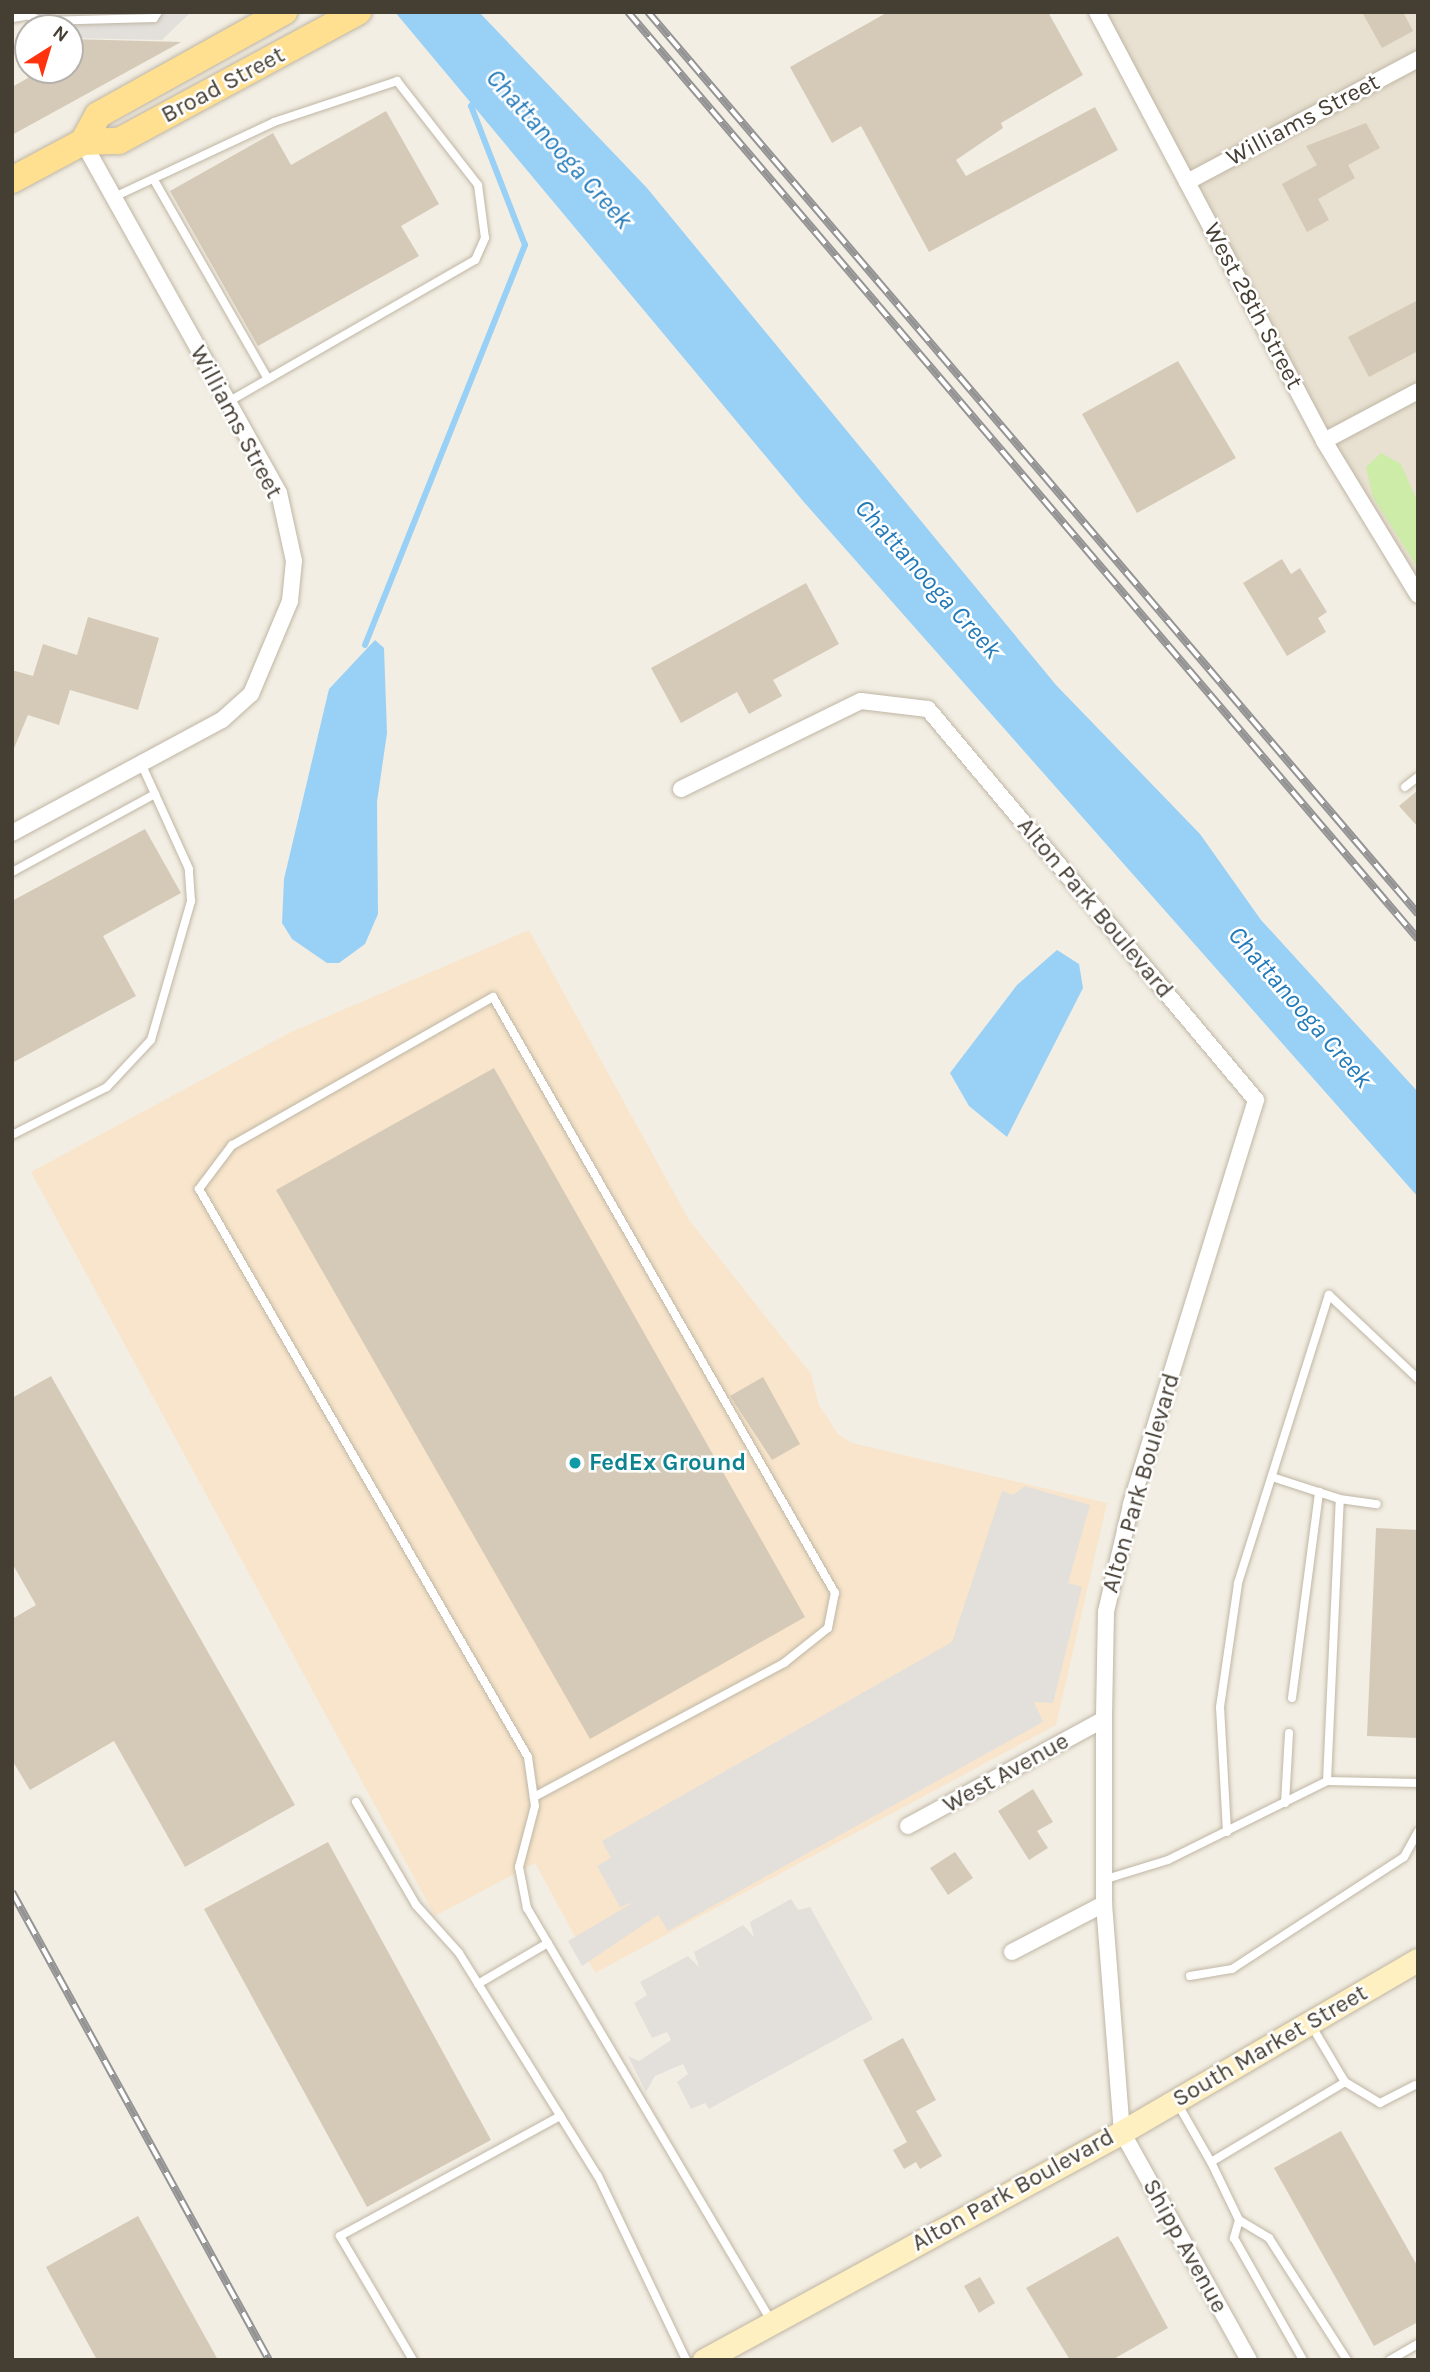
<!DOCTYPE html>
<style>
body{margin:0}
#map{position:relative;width:1430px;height:2372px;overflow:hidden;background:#f3eee3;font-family:Karla,sans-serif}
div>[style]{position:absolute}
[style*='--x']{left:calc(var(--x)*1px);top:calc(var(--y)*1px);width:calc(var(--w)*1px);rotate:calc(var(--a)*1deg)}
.residential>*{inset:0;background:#e8e0d0}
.commercial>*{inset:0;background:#f8e5cb}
.green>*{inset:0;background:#cceca7}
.parking>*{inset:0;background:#e3e0dc}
.water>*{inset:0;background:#99d0f6}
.stream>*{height:6px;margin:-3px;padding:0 3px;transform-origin:3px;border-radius:3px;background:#99d0f6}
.building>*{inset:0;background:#d5cab7}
.roads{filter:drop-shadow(0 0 2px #bfb6a5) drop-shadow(0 0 2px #bfb6a5)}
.service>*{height:8px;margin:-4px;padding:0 4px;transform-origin:4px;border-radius:4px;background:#fff}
.minor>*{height:16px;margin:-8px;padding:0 8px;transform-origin:8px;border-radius:8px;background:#fff}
.secondary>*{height:23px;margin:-11.5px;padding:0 11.5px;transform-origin:11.5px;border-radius:11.5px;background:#fff0c1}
.primary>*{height:26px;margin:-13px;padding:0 13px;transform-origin:13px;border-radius:13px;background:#ffe090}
.rail>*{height:8px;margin-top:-4px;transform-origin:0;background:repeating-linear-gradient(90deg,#fff 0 16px,#949494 0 32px);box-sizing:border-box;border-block:2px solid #949494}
.dots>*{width:19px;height:19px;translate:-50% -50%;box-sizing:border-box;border:4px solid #fff;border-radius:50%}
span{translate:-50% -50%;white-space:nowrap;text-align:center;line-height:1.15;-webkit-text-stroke:5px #fff;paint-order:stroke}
.street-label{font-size:24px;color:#453e33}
.culture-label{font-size:24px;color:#0d838f;font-weight:700}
.left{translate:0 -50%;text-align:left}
.water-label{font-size:26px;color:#237ab9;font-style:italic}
.frame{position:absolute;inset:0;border:14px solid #453e33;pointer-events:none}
.north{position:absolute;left:14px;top:14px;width:70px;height:70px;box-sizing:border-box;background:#fff;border:2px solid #b5b2ad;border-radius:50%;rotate:37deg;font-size:19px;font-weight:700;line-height:28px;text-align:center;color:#453e33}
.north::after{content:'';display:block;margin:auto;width:24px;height:32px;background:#ff330e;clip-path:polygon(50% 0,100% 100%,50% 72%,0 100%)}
</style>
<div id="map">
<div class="residential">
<div style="clip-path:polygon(1097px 12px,1418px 12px,1418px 595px)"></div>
</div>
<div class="commercial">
<div style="clip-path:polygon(529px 930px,689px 1220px,811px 1374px,819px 1405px,838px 1434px,852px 1443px,1107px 1503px,1056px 1725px,595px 1973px,535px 1863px,435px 1916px,31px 1172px,291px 1032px)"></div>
</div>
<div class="green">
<div style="clip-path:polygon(1381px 453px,1401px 464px,1418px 503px,1418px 568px,1373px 497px,1366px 467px)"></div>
</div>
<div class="parking">
<div style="clip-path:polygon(57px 12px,191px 12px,162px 40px,70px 38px)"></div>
<div style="clip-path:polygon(1025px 1486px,1090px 1505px,1068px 1583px,1082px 1587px,1053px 1703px,1034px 1702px,1043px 1722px,668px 1931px,658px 1915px,582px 1966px,568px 1941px,634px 1902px,620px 1907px,597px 1866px,611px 1858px,602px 1841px,952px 1642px,1002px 1491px,1013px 1495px)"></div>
<div style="clip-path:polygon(791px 1899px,798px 1910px,810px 1907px,873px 2019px,709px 2109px,705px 2103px,691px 2109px,677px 2082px,688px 2074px,683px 2064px,655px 2076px,646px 2092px,628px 2056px,639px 2061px,671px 2040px,667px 2032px,652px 2038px,634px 2003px,647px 1995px,640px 1982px,688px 1956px,699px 1967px,694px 1952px,743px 1925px,754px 1937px,750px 1922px)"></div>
</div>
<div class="water">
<div style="clip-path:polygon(395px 12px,479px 12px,647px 188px,1056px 685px,1200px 834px,1261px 920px,1418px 1092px,1418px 1197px,803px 501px)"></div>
<div style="clip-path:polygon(375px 640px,384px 648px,387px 733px,377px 802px,378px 914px,365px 944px,339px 963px,327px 963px,292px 939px,282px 923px,284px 879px,329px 689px)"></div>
<div style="clip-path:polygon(1057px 950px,1079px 964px,1083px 988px,1007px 1137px,969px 1106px,950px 1073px,1017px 985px)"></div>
</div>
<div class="stream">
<div style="--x:365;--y:645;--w:431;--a:-68.2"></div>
<div style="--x:525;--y:245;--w:149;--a:-111.2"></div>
<div style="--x:471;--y:106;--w:9;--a:-49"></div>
</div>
<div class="building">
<div style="clip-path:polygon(888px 12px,1048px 12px,1083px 75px,1001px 123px,1003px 128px,956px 160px,966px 176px,1095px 107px,1118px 150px,929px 252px,861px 126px,832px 143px,790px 67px)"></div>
<div style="clip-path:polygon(1362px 12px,1403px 12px,1413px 31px,1382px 48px)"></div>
<div style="clip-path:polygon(70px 39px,181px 42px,12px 135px,12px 87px,42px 70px,70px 70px)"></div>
<div style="clip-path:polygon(386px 111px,439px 204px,401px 226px,419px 256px,258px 346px,170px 191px,273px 133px,291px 165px)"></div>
<div style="clip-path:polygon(1366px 123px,1380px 148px,1348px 165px,1355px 178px,1318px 199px,1329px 220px,1307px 232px,1282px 184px,1317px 165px,1306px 146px)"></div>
<div style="clip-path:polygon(1418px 300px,1418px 351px,1369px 377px,1348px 337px)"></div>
<div style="clip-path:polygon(1178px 361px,1236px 458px,1137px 513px,1082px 414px)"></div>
<div style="clip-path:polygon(1282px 559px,1291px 574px,1300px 568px,1327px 612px,1318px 618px,1326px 632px,1287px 656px,1243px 583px)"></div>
<div style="clip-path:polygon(806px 583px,839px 644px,773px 680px,782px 696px,749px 714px,737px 692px,681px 723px,651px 668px)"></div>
<div style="clip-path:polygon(88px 617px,159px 638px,138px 710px,70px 690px,59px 725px,28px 715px,12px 753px,12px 670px,33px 676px,43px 644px,77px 655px)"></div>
<div style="clip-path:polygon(1418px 790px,1418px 827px,1399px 806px)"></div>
<div style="clip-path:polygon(145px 829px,181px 893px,103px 936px,136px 996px,12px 1063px,12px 901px)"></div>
<div style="clip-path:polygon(494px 1068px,805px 1617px,590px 1739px,276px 1190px)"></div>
<div style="clip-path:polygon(51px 1376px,295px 1805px,185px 1867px,114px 1741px,30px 1790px,12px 1760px,12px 1619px,36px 1605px,12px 1563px,12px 1398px)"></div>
<div style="clip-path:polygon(763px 1377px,800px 1444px,772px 1460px,730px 1396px)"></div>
<div style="clip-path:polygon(1376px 1528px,1418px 1530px,1418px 1738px,1367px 1736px)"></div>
<div style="clip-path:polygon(1033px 1789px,1053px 1822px,1037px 1831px,1048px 1848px,1029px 1860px,998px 1811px)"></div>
<div style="clip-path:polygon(328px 1842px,491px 2140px,367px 2207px,204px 1909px)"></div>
<div style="clip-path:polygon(955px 1852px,973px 1878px,948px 1895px,930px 1868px)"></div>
<div style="clip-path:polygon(903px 2038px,936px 2100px,916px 2111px,942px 2156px,920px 2169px,916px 2162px,904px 2169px,893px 2150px,907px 2142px,863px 2060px)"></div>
<div style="clip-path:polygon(1341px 2131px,1418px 2267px,1418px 2322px,1374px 2346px,1274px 2168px)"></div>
<div style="clip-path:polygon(138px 2216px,218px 2360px,97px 2360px,46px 2267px)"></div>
<div style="clip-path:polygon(1118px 2236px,1168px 2328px,1112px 2360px,1070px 2360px,1026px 2288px)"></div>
<div style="clip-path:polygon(980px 2277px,995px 2303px,979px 2313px,964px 2286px)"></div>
</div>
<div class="roads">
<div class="service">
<div style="--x:24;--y:14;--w:19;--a:21"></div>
<div style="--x:42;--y:21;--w:112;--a:-1.5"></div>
<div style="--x:154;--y:18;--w:7;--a:-56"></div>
<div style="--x:154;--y:180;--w:229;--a:60.2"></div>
<div style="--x:112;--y:198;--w:179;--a:-25.1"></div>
<div style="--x:274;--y:122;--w:130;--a:-18.4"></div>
<div style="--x:397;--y:81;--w:132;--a:52.1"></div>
<div style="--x:478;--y:185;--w:53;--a:82.5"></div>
<div style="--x:485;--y:238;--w:24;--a:114"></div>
<div style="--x:475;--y:260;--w:285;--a:150.1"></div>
<div style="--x:1405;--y:787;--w:16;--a:-38"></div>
<div style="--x:12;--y:872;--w:163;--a:-28.6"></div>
<div style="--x:12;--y:1135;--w:106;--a:-26.8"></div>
<div style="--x:107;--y:1087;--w:64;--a:-46.9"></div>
<div style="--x:151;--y:1040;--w:145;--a:-73.9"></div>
<div style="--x:191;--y:901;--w:32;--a:-94"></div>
<div style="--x:189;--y:869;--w:116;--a:-114.4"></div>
<div style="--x:1272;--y:1477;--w:71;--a:17.9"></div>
<div style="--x:1292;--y:1698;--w:208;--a:-82.5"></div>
<div style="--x:1327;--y:1781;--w:282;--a:-87.4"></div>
<div style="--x:1340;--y:1499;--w:37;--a:8"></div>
<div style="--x:534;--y:1797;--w:284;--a:-28.2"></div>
<div style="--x:784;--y:1663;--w:56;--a:-38.5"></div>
<div style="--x:828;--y:1628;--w:36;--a:-79"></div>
<div style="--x:835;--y:1593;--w:687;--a:-119.85"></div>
<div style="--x:493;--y:997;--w:300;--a:150.4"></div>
<div style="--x:232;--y:1145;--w:55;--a:126.9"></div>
<div style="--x:199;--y:1189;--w:656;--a:59.92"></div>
<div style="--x:528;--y:1757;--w:49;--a:81.9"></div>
<div style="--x:535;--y:1806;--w:63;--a:104.7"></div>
<div style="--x:519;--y:1867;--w:42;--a:79"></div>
<div style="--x:527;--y:1908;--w:479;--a:59.4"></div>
<div style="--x:356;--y:1802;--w:119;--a:59.8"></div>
<div style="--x:416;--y:1905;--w:64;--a:48.1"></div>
<div style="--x:459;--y:1953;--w:263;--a:58.1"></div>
<div style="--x:598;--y:2176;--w:204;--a:64.4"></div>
<div style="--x:1285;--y:1803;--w:70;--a:-86.7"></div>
<div style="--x:1227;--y:1832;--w:125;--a:-93.2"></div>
<div style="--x:1220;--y:1707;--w:125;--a:-81.7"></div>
<div style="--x:1238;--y:1583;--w:302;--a:-72.5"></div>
<div style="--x:1329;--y:1295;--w:122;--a:43.3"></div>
<div style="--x:1103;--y:1880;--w:68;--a:-17.1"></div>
<div style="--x:1168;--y:1860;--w:178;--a:-26.4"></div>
<div style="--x:1327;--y:1781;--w:91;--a:1.3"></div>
<div style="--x:1190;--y:1976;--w:43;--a:-9.5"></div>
<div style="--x:1232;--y:1969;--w:205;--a:-33.1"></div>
<div style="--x:1404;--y:1857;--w:29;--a:-61"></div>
<div style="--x:478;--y:1984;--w:81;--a:-30.4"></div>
<div style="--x:1345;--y:2082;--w:41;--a:31"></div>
<div style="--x:1380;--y:2103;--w:39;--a:-27"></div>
<div style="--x:1176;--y:2101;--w:70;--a:60.2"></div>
<div style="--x:1211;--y:2162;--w:156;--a:-30.8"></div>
<div style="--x:1345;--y:2082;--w:66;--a:-120.8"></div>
<div style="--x:1211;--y:2162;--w:64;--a:64.2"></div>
<div style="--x:1239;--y:2220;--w:35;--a:31"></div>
<div style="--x:1269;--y:2238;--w:145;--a:57.4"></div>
<div style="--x:1239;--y:2220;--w:19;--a:106"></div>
<div style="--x:1234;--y:2238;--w:140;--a:60.5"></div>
<div style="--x:413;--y:2360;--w:144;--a:-120.5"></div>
<div style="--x:340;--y:2236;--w:251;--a:-28.6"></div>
<div style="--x:1390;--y:2360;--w:32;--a:-30"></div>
</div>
<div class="minor">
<div style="--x:1097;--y:12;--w:485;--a:62.1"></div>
<div style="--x:1324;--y:441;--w:180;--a:58.6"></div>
<div style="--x:12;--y:14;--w:12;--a:-9"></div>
<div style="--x:1187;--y:182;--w:262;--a:-28"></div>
<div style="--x:1324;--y:441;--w:106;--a:-28"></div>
<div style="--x:681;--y:789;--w:200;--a:-26.1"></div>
<div style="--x:861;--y:701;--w:67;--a:6.8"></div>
<div style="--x:928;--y:709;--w:510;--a:50.01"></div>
<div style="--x:1256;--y:1100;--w:424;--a:107.2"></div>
<div style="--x:1131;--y:1505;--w:110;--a:103.2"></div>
<div style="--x:1106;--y:1612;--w:107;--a:91.1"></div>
<div style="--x:1104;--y:1719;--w:185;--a:90"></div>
<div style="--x:1104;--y:1904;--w:229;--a:85.5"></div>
<div style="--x:1122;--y:2132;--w:261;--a:60.9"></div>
<div style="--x:12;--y:833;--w:238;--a:-28.3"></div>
<div style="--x:222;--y:720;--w:39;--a:-42"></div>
<div style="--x:251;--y:694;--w:101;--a:-67.2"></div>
<div style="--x:290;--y:601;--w:40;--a:-84.3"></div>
<div style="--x:294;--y:561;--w:70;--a:-102.4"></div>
<div style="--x:279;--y:493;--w:402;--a:-119.2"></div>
<div style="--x:908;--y:1826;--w:223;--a:-28.6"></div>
<div style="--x:1012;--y:1952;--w:104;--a:-27.6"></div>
</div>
<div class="secondary">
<div style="--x:704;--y:2360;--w:476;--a:-28.6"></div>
<div style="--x:1122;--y:2132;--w:342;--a:-30.2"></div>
</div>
<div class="primary">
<div style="--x:83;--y:142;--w:31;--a:-61"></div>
<div style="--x:98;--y:115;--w:213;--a:-29"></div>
<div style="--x:12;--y:180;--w:81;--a:-28.2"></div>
<div style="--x:83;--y:142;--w:36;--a:-2"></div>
<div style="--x:119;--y:141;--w:272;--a:-28.4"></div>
</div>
</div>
<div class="rail">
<div style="--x:628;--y:12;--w:1218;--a:49.56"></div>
<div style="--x:648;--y:12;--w:1186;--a:49.51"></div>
<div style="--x:12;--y:1892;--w:534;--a:61.23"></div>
</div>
<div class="dots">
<div style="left:575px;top:1463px;background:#0f9aa8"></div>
</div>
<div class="street-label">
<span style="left:223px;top:85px;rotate:-28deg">Broad Street</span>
<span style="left:1303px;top:120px;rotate:-28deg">Williams Street</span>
<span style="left:1253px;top:306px;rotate:62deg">West 28th Street</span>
<span style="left:236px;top:422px;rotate:62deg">Williams Street</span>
<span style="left:1095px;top:908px;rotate:50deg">Alton Park Boulevard</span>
<span style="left:1141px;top:1483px;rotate:-74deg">Alton Park Boulevard</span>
<span style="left:1006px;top:1773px;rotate:-29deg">West Avenue</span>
<span style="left:1270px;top:2046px;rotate:-30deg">South Market Street</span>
<span style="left:1013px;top:2190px;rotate:-29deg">Alton Park Boulevard</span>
<span style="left:1185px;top:2246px;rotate:61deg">Shipp Avenue</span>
</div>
<div class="culture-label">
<span class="left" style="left:589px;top:1463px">FedEx Ground</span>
</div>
<div class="water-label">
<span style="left:559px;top:149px;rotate:48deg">Chattanooga Creek</span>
<span style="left:928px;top:579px;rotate:48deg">Chattanooga Creek</span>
<span style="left:1300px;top:1007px;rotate:49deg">Chattanooga Creek</span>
</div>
<div class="frame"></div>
<div class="north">N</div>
</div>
